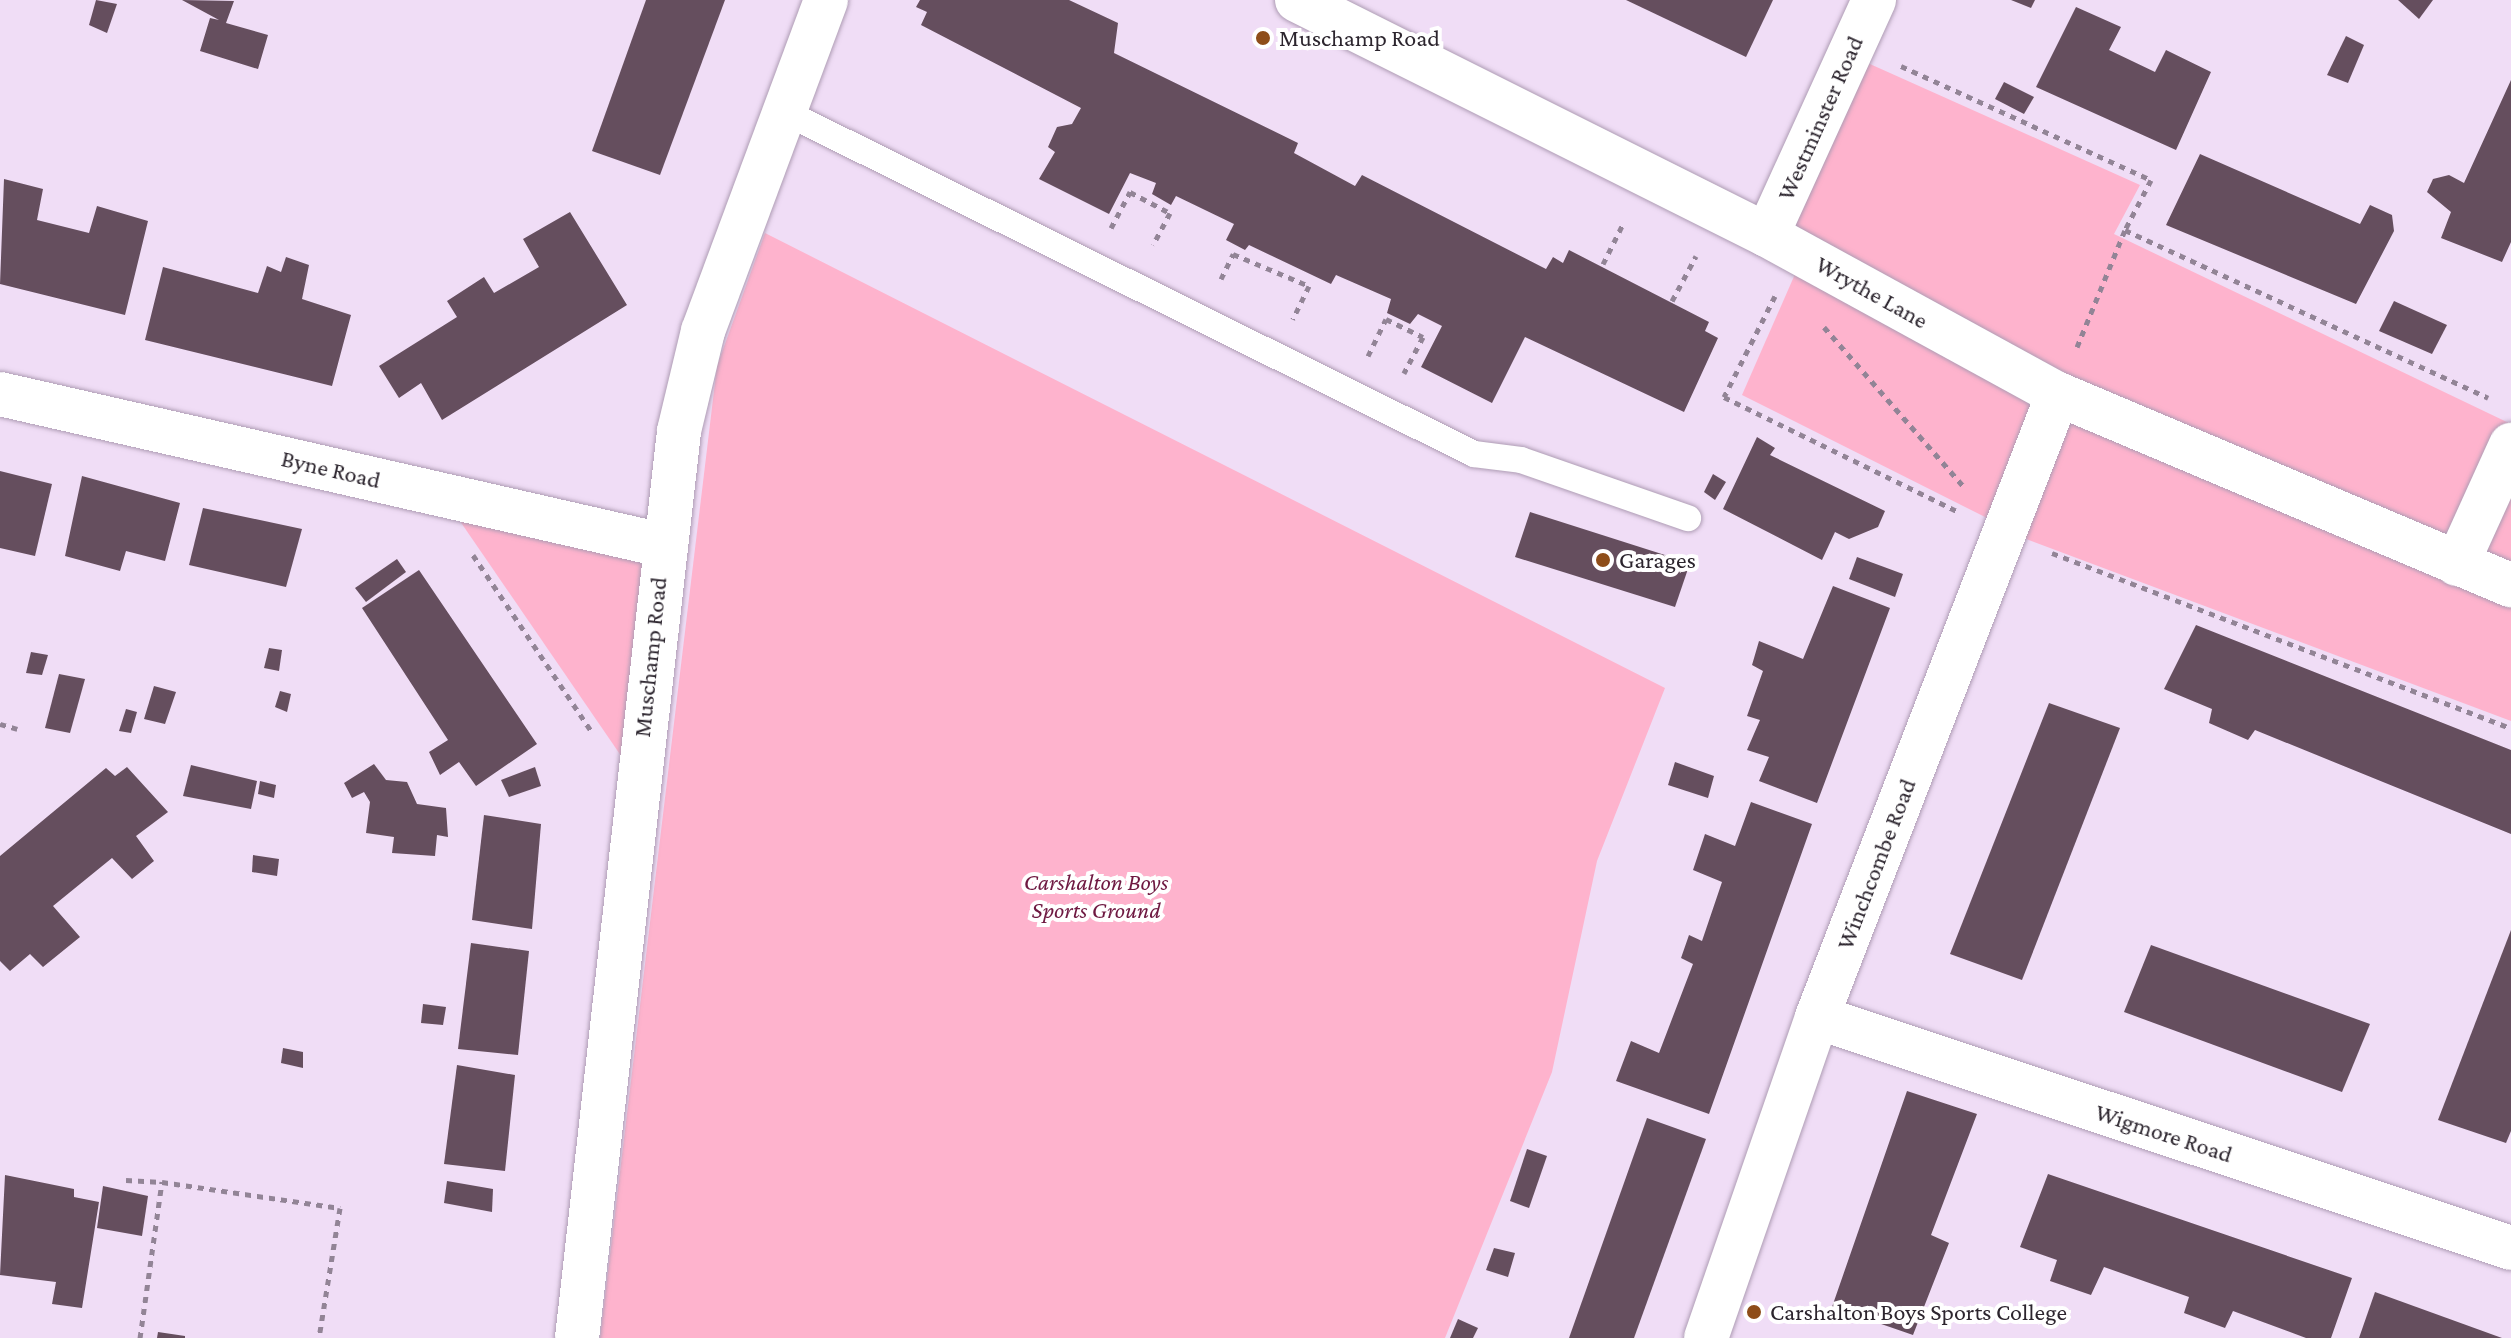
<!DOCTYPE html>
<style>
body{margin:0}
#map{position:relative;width:2511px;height:1338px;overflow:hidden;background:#f0ddf6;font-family:"Crimson Pro",serif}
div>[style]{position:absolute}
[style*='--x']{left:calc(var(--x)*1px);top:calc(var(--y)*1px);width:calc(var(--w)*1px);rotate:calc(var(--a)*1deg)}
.green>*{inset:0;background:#feb3cd}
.building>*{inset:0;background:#654e5e}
.path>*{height:5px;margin-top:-2.5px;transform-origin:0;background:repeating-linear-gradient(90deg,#928496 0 6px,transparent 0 12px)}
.roads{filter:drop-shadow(0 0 2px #ae9cb4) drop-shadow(0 0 2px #ae9cb4)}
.lane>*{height:26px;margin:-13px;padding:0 13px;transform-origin:13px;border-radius:13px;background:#fff}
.street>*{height:44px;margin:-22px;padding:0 22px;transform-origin:22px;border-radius:22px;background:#fff}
.secondary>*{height:44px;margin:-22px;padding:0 22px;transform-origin:22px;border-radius:22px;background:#fff}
.dots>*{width:22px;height:22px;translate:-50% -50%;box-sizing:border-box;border:4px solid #fff;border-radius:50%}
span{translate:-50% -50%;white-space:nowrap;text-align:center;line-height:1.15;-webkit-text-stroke:8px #fff;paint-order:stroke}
.poi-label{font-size:24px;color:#2c252e}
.left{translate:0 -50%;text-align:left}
.street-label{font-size:24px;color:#2c252e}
.park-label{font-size:24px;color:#6e1841;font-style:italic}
</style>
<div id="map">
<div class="green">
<div style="clip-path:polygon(1861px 60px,2140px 185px,2114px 234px,2511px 424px,2511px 579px,2070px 386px,1779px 230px)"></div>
<div style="clip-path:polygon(765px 233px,1665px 688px,1597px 861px,1552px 1072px,1445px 1338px,600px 1338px,717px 366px)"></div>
<div style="clip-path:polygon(1799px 265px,2052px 397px,2003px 526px,1742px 395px)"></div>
<div style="clip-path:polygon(2060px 399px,2511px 590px,2511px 721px,2005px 531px)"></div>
<div style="clip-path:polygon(451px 508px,648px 557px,628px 766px)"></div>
</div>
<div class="building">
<div style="clip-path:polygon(96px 0,117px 4px,107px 33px,89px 25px)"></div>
<div style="clip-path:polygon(182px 0,234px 1px,226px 23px,268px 35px,258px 69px,200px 51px,210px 18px,219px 20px)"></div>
<div style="clip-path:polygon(646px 0,725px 0,660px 175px,592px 151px)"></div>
<div style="clip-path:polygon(920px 0,1069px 0,1118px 23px,1114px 53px,1298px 143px,1294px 153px,1355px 186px,1362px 175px,1546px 269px,1553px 257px,1563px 263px,1569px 250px,1709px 322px,1705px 331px,1718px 338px,1684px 412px,1525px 337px,1492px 403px,1421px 367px,1442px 326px,1418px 314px,1410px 324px,1387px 313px,1391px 299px,1336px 275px,1331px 284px,1249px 245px,1245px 250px,1226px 240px,1234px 224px,1176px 196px,1171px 205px,1152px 194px,1156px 183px,1130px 173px,1109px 214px,1039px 179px,1055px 152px,1048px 147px,1057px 127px,1072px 124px,1081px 108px,921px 25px,927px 12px,916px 7px)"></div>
<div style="clip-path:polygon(1626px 0,1773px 0,1746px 57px)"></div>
<div style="clip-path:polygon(2011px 0,2035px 0,2031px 8px)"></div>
<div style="clip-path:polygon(2398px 0,2433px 0,2419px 19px)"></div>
<div style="clip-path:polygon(2076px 7px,2121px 27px,2109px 50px,2155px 72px,2166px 50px,2211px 72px,2176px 150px,2036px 87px)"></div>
<div style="clip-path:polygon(2346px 36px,2364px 45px,2348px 83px,2327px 75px)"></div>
<div style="clip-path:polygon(2511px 80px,2511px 242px,2502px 262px,2441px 238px,2451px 212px,2427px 192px,2433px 179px,2449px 175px,2464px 183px)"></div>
<div style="clip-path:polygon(2004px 82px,2034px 97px,2024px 114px,1995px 99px)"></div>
<div style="clip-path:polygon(2200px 154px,2360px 224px,2370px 205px,2392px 215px,2394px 231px,2356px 304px,2166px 225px)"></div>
<div style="clip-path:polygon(4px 179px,43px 189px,37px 220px,89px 233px,97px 206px,148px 221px,125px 315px,0 284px)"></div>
<div style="clip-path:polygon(570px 212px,627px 305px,442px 420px,421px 383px,399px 398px,379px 366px,457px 317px,447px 301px,484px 277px,494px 293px,539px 267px,523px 239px)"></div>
<div style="clip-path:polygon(286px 257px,309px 265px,302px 299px,351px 315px,332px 386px,145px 340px,163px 267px,258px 293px,267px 266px,281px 272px)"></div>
<div style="clip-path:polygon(2394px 301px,2447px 325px,2432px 354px,2379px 331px)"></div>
<div style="clip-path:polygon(1757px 437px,1775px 448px,1770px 455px,1885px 511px,1878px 527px,1849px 539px,1835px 532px,1822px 560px,1723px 509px)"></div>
<div style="clip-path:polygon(0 471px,52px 484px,35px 556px,0 548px)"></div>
<div style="clip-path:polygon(1713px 474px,1726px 482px,1715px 500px,1704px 492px)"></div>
<div style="clip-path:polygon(82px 476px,180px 503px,165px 561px,126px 551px,120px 571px,65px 556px)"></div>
<div style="clip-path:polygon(203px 508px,302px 529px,286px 587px,189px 565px)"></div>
<div style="clip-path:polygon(1530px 512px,1690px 563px,1675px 607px,1515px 557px)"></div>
<div style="clip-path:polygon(1857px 557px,1903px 574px,1895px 597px,1849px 579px)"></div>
<div style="clip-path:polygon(397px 559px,406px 572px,366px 602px,355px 588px)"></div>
<div style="clip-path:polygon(419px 570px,537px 744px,476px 786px,459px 762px,440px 775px,429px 752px,448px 740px,362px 608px)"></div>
<div style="clip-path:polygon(1833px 586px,1890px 608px,1817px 803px,1759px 781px,1769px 757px,1747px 750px,1760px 720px,1747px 716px,1763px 671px,1752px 665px,1759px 641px,1803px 659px)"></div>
<div style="clip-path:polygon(2196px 625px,2511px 750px,2511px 834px,2255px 730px,2248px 740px,2209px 723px,2212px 709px,2164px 689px)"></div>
<div style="clip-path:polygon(269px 648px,282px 650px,279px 671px,264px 668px)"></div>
<div style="clip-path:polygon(31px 652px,48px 655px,42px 675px,26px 673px)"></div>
<div style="clip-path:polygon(59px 674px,85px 679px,70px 733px,45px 728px)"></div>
<div style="clip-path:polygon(154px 686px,176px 692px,165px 724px,144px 719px)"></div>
<div style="clip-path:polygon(280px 691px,291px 694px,287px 712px,275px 707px)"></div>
<div style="clip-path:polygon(2049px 703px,2120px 728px,2022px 980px,1950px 954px)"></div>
<div style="clip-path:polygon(126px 709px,137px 712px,131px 733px,119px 731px)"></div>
<div style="clip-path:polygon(1675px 762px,1714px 776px,1708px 798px,1668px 785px)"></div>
<div style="clip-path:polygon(374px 764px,386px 780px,407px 782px,417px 804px,446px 808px,448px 837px,437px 835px,435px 856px,392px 853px,394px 837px,366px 833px,370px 802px,364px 792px,352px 798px,344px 783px)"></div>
<div style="clip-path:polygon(191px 765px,257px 781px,251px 809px,183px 796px)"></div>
<div style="clip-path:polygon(127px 767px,168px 812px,136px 836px,154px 861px,132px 879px,112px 858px,53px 906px,80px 937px,43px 967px,30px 954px,10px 971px,0 961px,0 856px,106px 768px,115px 776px)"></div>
<div style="clip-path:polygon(535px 767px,541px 786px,509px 797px,501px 780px)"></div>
<div style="clip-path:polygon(260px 781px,276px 785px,274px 798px,258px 794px)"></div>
<div style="clip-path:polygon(1751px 802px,1812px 824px,1709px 1114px,1616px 1081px,1631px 1041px,1659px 1053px,1693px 964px,1681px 958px,1689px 935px,1702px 941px,1722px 882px,1693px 870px,1705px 834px,1735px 846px)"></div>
<div style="clip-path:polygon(484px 815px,541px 824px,532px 929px,472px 920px)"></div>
<div style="clip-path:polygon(253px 855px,279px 859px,277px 876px,252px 872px)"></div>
<div style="clip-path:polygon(2511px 930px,2511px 1131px,2506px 1143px,2438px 1120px)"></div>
<div style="clip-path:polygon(471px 943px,529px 951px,518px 1055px,458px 1049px)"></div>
<div style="clip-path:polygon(2151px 945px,2370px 1024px,2342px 1092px,2124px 1012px)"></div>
<div style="clip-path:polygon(423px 1004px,446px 1007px,443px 1025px,421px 1023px)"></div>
<div style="clip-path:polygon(283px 1048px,303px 1052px,303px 1068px,281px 1063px)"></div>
<div style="clip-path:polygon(457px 1065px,515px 1075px,505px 1171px,444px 1164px)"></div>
<div style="clip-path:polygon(1907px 1091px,1977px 1114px,1931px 1235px,1949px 1243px,1913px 1335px,1832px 1307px)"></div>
<div style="clip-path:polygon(1647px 1118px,1706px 1139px,1634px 1338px,1569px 1338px)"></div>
<div style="clip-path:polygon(1527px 1149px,1547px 1156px,1529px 1208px,1510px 1201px)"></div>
<div style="clip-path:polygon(2048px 1174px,2352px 1278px,2331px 1338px,2306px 1338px,2233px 1311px,2225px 1328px,2184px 1313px,2189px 1297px,2104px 1267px,2091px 1295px,2050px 1281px,2057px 1260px,2020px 1247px)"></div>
<div style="clip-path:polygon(5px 1175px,74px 1189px,74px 1197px,99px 1202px,82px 1308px,52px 1304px,56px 1282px,0 1275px)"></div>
<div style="clip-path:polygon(447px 1181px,493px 1189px,492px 1212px,444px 1203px)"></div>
<div style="clip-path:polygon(103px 1186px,148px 1196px,142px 1236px,97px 1228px)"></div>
<div style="clip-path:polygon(1494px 1248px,1515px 1253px,1508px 1277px,1486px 1270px)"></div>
<div style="clip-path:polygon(2375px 1292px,2502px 1338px,2359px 1338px)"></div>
<div style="clip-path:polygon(1458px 1319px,1478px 1328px,1473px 1338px,1450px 1338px)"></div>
<div style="clip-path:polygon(158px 1332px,185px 1336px,185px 1338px,157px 1338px)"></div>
</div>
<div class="path">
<div style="--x:1901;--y:66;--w:275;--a:24.5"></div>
<div style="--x:2151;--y:180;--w:56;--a:117.5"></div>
<div style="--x:2125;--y:230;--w:400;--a:24.8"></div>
<div style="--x:1111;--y:228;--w:41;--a:-62.2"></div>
<div style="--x:1130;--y:192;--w:45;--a:27.7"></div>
<div style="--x:1170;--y:213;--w:36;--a:118"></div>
<div style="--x:1603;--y:264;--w:47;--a:-63.4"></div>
<div style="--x:1221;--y:279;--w:28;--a:-64"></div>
<div style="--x:1233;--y:254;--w:82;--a:22.8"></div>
<div style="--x:1309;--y:286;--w:37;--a:116"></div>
<div style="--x:1775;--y:296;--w:113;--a:116.8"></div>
<div style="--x:1724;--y:397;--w:262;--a:26.1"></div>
<div style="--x:1672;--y:301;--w:51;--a:-61.9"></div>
<div style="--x:1824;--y:327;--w:214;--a:48.8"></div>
<div style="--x:2077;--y:347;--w:126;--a:-67.7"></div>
<div style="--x:1368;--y:356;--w:41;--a:-64.1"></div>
<div style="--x:1386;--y:319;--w:41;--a:25.9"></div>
<div style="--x:1423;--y:337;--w:41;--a:117.8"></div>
<div style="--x:2052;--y:553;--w:491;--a:20.9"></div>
<div style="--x:473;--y:555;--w:213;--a:56.1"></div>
<div style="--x:0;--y:724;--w:18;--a:16"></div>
<div style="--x:126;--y:1180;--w:36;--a:3"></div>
<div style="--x:140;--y:1338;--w:158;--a:-82"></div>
<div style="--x:162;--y:1182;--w:180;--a:8.3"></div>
<div style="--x:340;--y:1208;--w:132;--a:99.2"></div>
</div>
<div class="roads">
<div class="lane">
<div style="--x:785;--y:112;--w:769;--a:26.4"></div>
<div style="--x:1474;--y:454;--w:47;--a:7.3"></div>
<div style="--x:1521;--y:460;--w:177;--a:19.2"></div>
</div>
<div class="street">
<div style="--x:1767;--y:235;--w:258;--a:-65.5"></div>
<div style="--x:0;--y:394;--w:679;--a:12.85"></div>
<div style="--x:2457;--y:564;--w:131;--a:-65.6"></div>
<div style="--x:1817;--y:1017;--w:731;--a:18.41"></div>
<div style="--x:577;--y:1338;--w:913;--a:-83.58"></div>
<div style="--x:679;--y:431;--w:103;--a:-76.5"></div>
<div style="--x:703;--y:331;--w:353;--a:-69.6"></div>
<div style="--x:1706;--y:1338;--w:340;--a:-70.9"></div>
<div style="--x:1817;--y:1017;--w:668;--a:-68.85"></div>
</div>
<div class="secondary">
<div style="--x:1297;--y:0;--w:525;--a:26.57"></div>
<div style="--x:1767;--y:235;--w:332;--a:28.7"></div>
<div style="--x:2058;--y:394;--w:492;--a:22.9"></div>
</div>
</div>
<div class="dots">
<div style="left:1263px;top:38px;background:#8e4d19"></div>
<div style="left:1603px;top:560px;background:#8e4d19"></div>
<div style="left:1754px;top:1312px;background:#8e4d19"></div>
</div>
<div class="poi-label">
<span class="left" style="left:1279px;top:38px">Muschamp Road</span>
<span class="left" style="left:1619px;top:560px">Garages</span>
<span class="left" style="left:1770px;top:1312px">Carshalton Boys Sports College</span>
</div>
<div class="street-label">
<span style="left:1820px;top:118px;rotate:-66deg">Westminster Road</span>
<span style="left:1872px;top:292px;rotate:29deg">Wrythe Lane</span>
<span style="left:331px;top:469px;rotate:13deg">Byne Road</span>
<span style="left:650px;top:657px;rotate:-84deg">Muschamp Road</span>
<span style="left:1876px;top:864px;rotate:-69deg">Winchcombe Road</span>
<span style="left:2164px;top:1133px;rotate:18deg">Wigmore Road</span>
</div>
<div class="park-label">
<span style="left:1096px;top:896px">Carshalton Boys<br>Sports Ground</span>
</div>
</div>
